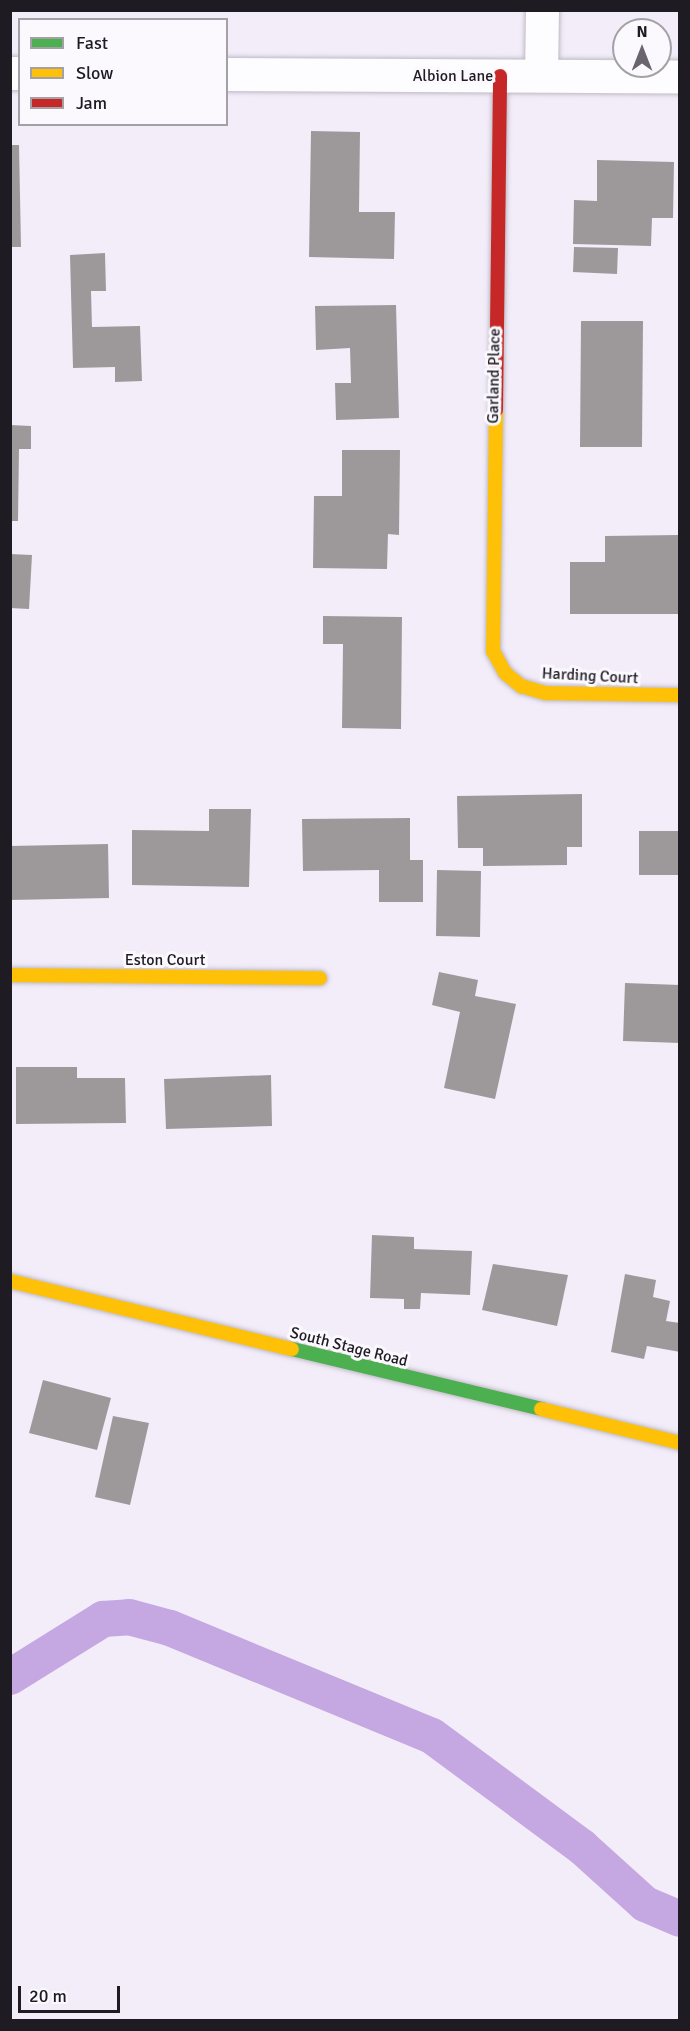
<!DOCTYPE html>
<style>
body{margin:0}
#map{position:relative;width:690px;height:2031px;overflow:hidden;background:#f3edfa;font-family:Signika,sans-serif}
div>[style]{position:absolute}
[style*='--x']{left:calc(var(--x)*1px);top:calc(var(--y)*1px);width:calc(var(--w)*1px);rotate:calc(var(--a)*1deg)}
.canal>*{height:36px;margin:-18px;padding:0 18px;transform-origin:18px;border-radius:18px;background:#c5a8e2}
.building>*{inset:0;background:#9d999b}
.roads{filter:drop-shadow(0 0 2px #bfbac4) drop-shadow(0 0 2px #bfbac4)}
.street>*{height:33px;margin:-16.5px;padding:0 16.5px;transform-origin:16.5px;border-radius:16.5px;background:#fdfcfe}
.fast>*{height:14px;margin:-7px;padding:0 7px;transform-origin:7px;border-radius:7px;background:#4caf50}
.slow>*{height:14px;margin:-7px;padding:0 7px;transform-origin:7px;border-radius:7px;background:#ffc107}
.jam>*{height:14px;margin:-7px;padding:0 7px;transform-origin:7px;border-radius:7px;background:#c62828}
span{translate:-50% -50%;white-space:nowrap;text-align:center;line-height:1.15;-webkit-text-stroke:6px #fbf9fe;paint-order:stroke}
.street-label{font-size:16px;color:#1f1b23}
.frame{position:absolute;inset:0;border:12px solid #1f1b23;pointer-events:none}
.legend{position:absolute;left:18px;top:18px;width:210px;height:108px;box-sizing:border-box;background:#fbf9fe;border:2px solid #a3a0a6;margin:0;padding:8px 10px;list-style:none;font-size:18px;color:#1f1b23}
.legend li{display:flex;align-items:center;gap:12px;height:30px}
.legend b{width:30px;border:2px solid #a3a0a6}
.north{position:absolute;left:612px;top:18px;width:60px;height:60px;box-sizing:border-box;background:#fbf9fe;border:2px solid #a3a0a6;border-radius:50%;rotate:0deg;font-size:16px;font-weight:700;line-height:24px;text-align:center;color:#1f1b23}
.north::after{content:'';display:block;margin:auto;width:21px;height:27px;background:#69646e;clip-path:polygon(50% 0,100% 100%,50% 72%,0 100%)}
.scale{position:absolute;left:18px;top:1986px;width:102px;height:27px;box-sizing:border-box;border:3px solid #1f1b23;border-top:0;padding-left:8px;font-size:18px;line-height:21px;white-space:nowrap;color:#1f1b23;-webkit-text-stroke:4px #fbf9fe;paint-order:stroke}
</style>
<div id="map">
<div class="canal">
<div style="--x:10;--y:1677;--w:110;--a:-31.9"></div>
<div style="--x:103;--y:1619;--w:26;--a:-4"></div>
<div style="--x:129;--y:1617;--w:42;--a:15"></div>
<div style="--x:170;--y:1628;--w:283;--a:22.4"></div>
<div style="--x:432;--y:1736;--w:187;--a:36.5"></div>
<div style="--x:582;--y:1847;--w:85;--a:42.1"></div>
<div style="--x:645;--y:1904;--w:38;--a:23"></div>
</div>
<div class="building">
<div style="clip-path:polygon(311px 131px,360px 132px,359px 212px,395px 212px,394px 259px,309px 257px)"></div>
<div style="clip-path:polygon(10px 145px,19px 145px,21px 247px,10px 247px)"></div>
<div style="clip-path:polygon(597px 160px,674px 162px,673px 218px,652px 218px,651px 246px,573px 244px,574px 200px,597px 201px)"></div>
<div style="clip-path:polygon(574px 247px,618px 248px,617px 274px,573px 272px)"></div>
<div style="clip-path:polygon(105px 253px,106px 291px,91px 291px,92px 327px,140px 326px,142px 381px,115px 382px,115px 367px,73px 368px,70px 255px)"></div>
<div style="clip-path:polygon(396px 305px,399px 418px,336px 420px,335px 383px,351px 383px,350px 348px,316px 350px,315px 306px)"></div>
<div style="clip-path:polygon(581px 321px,643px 321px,642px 447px,580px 447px)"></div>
<div style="clip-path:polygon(10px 425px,31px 426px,31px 449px,19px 449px,18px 521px,10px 521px)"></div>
<div style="clip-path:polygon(342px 450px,400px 450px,399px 535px,388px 534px,387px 569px,313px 568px,314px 496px,342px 496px)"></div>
<div style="clip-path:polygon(678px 535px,680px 614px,570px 614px,570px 562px,605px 562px,605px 536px)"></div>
<div style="clip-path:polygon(10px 554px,32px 555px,29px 609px,10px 608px)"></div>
<div style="clip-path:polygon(323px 616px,402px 617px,401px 729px,342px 728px,343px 644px,323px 644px)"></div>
<div style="clip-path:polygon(582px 794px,582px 847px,567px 847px,567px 865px,483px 866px,483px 848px,458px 848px,457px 796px)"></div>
<div style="clip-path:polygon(209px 809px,251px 809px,249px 887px,132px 885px,132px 830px,209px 831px)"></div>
<div style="clip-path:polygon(410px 818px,410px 860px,423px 860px,423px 902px,379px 902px,379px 870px,303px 871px,302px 819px)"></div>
<div style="clip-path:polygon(639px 831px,680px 831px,680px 875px,639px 875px)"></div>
<div style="clip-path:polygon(108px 844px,109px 898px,10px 900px,10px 846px)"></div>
<div style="clip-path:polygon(437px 870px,481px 871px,480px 937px,436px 936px)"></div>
<div style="clip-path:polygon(439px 972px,478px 980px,475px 996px,516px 1004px,495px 1099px,444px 1088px,460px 1012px,432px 1005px)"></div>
<div style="clip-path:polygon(625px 983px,680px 985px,680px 1043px,623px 1041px)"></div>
<div style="clip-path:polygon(16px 1067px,77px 1067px,77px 1078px,125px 1078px,126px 1123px,16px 1124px)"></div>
<div style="clip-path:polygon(271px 1075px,272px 1126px,166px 1129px,164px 1079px)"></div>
<div style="clip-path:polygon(372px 1235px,414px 1237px,414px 1249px,472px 1251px,470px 1295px,421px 1293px,420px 1309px,404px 1309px,404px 1299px,370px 1298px)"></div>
<div style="clip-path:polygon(493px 1264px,568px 1275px,557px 1326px,482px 1310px)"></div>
<div style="clip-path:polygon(625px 1274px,656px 1280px,653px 1297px,670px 1301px,666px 1321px,680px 1323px,680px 1352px,647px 1346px,644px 1359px,611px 1352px)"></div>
<div style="clip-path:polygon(43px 1380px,111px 1398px,97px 1450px,29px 1433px)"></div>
<div style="clip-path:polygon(113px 1416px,149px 1423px,130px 1505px,95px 1497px)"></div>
</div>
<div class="roads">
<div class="street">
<div style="--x:10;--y:73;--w:10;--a:0"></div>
<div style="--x:226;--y:74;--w:454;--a:0.3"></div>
<div style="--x:541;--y:75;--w:65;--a:-89.1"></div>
</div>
<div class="fast">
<div style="--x:292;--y:1349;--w:256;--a:13.5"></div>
</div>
<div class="slow">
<div style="--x:496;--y:410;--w:241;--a:90.7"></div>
<div style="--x:493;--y:651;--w:25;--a:61"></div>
<div style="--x:505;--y:673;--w:21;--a:39"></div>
<div style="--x:521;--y:686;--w:26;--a:16"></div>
<div style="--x:546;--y:693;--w:134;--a:0.9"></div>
<div style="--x:10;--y:975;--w:310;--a:0.6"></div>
<div style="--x:10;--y:1281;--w:290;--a:13.6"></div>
<div style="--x:541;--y:1409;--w:143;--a:13.7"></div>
</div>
<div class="jam">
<div style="--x:496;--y:410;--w:334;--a:-89.3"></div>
</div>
</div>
<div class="street-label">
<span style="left:453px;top:76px">Albion Lane</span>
<span style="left:494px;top:376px;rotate:-89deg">Garland Place</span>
<span style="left:590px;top:676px;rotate:3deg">Harding Court</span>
<span style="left:165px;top:960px">Eston Court</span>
<span style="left:349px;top:1347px;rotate:14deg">South Stage Road</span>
</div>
<div class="frame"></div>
<ul class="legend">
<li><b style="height:8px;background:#4caf50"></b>Fast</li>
<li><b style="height:8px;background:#ffc107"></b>Slow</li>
<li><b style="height:8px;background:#c62828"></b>Jam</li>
</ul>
<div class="north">N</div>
<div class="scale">20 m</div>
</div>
